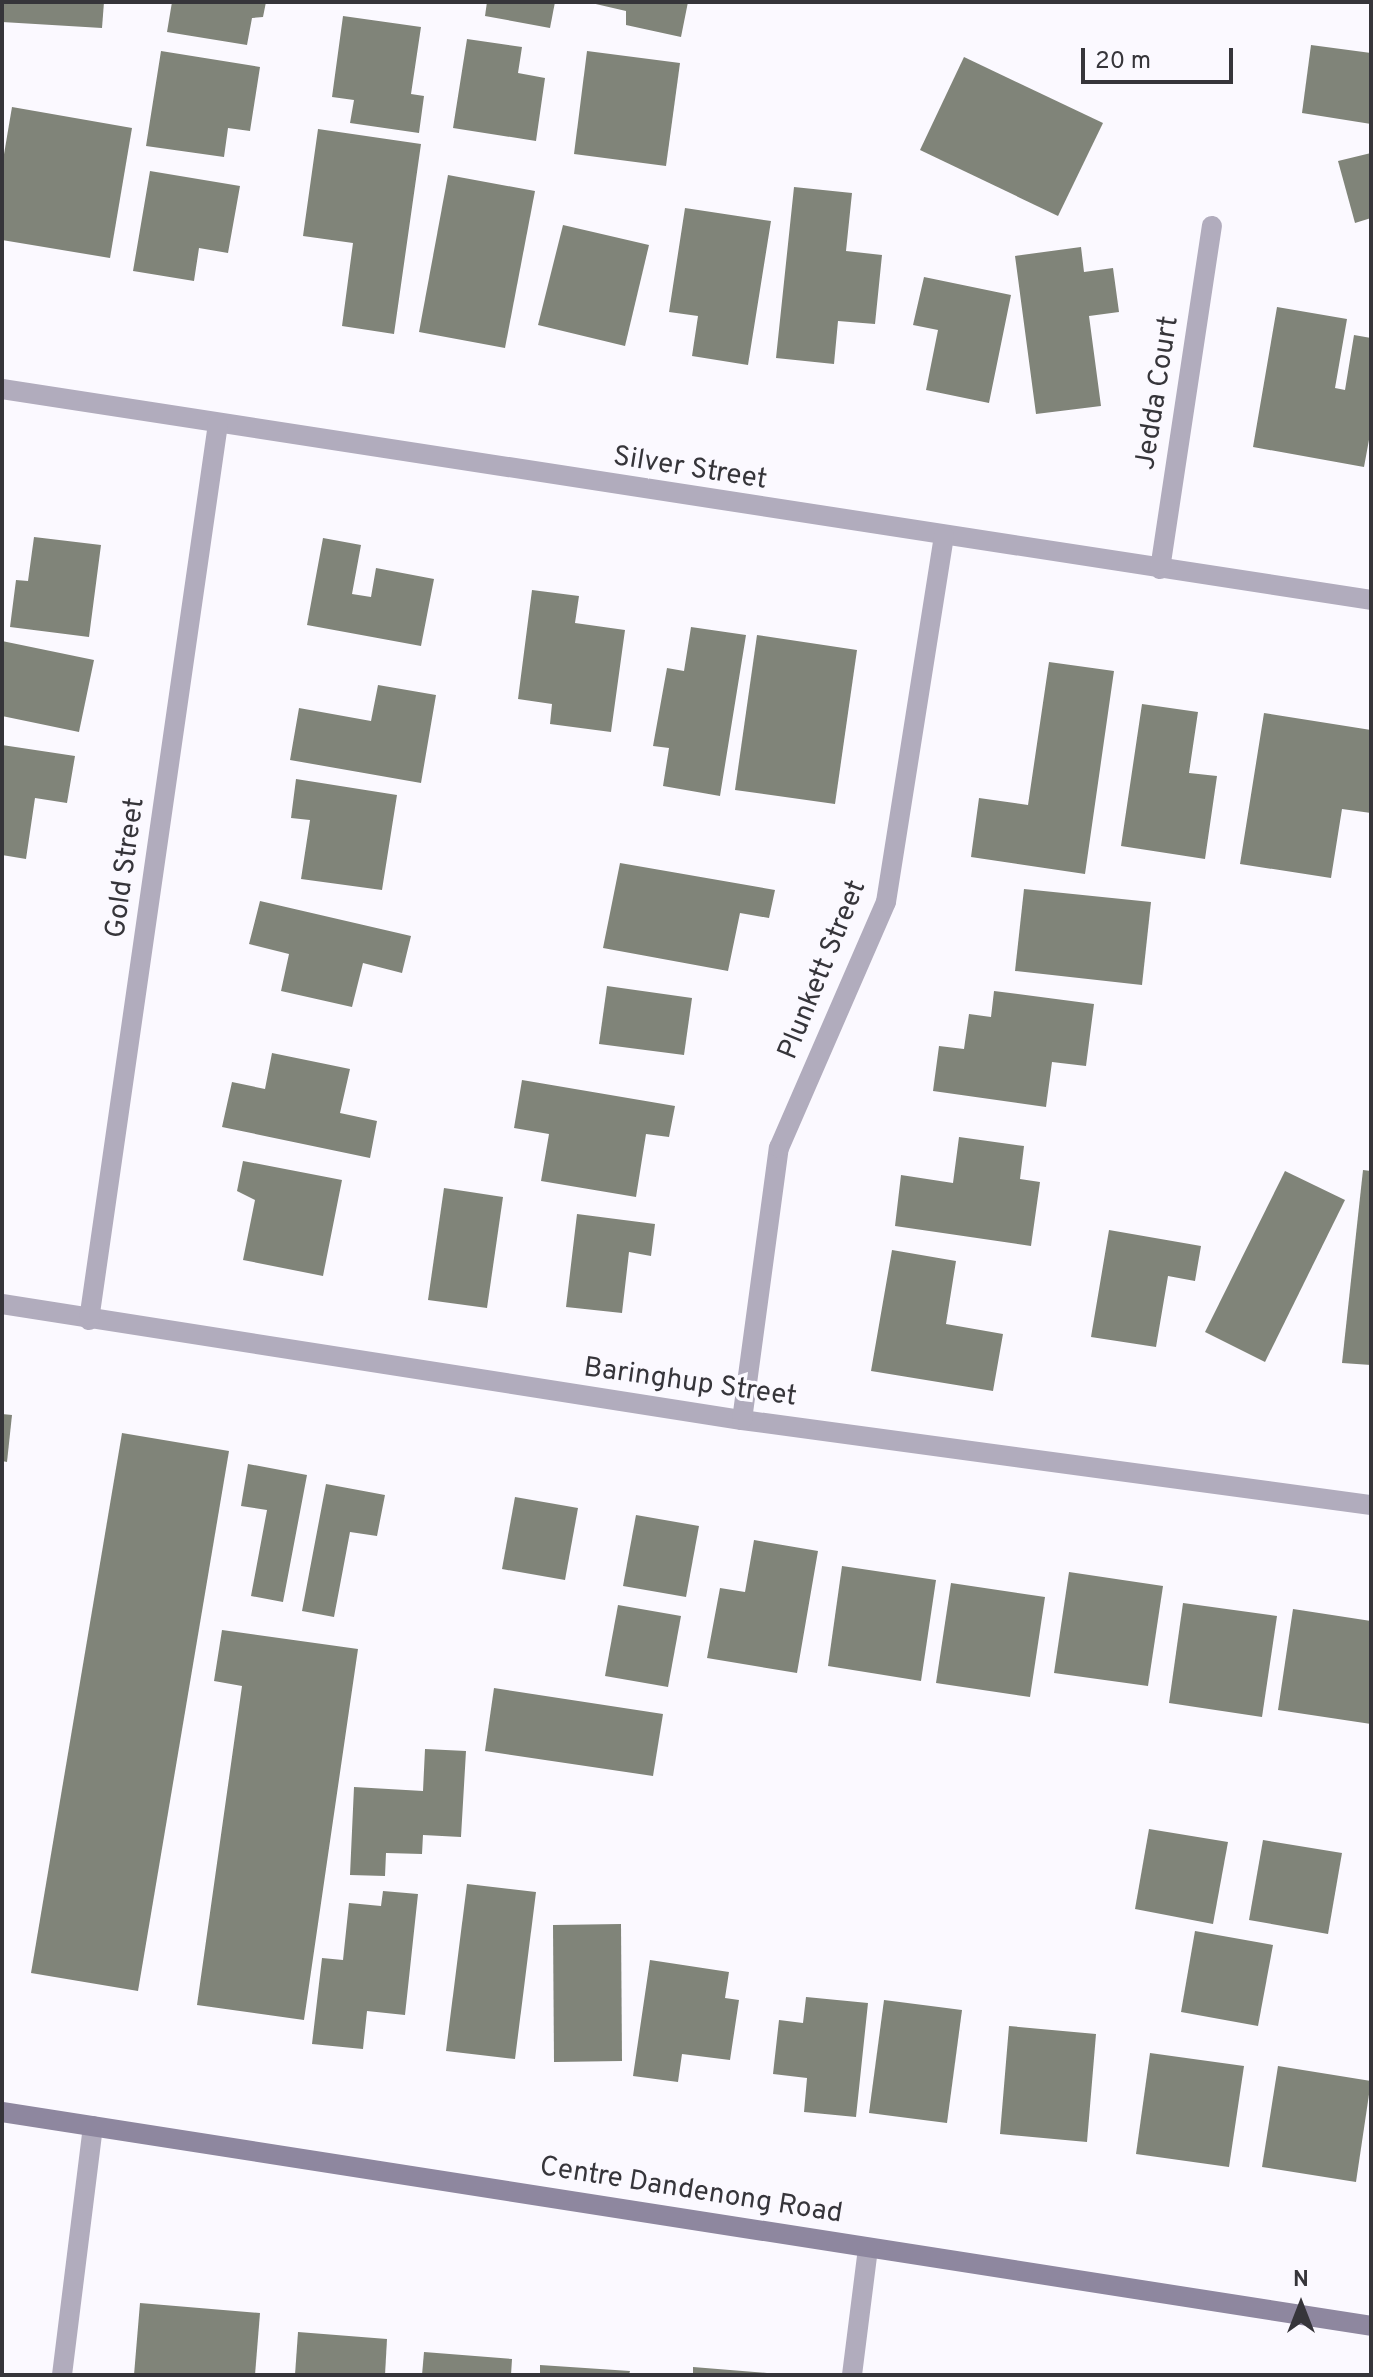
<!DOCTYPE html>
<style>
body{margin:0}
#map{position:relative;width:1373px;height:2377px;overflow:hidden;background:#fbf9ff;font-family:Overpass,sans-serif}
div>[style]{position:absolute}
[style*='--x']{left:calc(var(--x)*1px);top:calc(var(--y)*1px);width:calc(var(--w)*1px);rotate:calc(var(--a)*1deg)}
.building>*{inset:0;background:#808479}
.minor>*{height:20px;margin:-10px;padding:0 10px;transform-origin:10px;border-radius:10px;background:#b1acbd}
.secondary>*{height:20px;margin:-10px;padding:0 10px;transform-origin:10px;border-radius:10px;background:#8e879f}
span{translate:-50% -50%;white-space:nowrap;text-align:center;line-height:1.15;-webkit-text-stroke:7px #fbf9ff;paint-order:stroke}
.street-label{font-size:28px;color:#36353a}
.frame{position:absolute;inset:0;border:4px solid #36353a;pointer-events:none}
.north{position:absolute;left:1261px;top:2265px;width:80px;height:80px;-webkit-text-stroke:6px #fbf9ff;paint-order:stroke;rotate:0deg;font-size:22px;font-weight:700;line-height:32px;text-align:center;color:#36353a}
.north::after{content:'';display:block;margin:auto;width:28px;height:36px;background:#36353a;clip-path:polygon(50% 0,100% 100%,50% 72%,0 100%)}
.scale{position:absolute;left:1081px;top:48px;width:152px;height:36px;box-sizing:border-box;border:4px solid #36353a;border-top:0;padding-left:10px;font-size:24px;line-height:28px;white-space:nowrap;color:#36353a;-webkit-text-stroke:6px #fbf9ff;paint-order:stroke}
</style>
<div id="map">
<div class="building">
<div style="clip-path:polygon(2px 2px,104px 2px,102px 28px,2px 22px)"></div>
<div style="clip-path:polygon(172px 2px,266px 2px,263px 17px,252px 18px,247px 45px,167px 32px)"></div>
<div style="clip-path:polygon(487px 2px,555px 2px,550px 28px,485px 16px)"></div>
<div style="clip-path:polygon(587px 2px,688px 2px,681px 37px,626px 25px,626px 11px)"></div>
<div style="clip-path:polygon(343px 16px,421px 27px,411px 94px,424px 96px,419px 133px,350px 123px,354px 100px,332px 97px)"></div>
<div style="clip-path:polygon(467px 39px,522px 47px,518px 73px,545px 78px,536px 141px,453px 128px)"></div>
<div style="clip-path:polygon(1311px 45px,1371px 53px,1371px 124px,1302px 113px)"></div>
<div style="clip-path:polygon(161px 51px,260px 67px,250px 131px,228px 128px,224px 157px,146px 146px)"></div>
<div style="clip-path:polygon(587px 51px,680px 63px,666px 166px,574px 154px)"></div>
<div style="clip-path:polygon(964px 57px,1103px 123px,1058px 216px,920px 150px)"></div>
<div style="clip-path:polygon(12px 107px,132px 128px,110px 258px,2px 240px,2px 166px)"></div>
<div style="clip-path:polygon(318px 129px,421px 144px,394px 334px,342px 326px,353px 243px,303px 236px)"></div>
<div style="clip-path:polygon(1371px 153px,1371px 218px,1355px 223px,1338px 161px)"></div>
<div style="clip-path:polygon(150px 171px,240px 186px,228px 253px,199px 248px,194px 281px,133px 271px)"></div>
<div style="clip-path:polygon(448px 175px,535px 191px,505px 348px,419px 332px)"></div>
<div style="clip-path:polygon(794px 187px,852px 193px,846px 251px,882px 255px,875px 324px,838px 321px,834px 364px,776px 358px)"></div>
<div style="clip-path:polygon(685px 208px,771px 221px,748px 365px,692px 356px,698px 316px,669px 312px)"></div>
<div style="clip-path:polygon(563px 225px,649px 245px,625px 346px,538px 325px)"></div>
<div style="clip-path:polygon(1081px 247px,1084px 272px,1113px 268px,1119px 312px,1089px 316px,1101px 406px,1036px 414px,1015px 256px)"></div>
<div style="clip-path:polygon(924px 277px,1011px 295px,989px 403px,926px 390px,938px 330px,913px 325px)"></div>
<div style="clip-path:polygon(1277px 307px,1347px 319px,1335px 388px,1345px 390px,1354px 335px,1371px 338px,1371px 429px,1364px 467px,1253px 447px)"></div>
<div style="clip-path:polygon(34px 537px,101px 545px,89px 637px,10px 627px,16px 580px,28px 581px)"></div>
<div style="clip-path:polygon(323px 538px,361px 545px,352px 594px,371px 597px,376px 568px,434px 579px,421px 646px,307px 625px)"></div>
<div style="clip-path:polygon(532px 590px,579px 596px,575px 623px,625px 630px,611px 732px,550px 724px,552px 704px,518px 699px)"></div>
<div style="clip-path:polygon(691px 627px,746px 635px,720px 796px,663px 786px,669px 748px,653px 746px,667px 668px,684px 671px)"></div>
<div style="clip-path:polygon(757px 635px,857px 650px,835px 804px,735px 790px)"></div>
<div style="clip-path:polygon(2px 641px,94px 660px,79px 732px,2px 716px)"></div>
<div style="clip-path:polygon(1049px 662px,1114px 671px,1085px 874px,971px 857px,979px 798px,1028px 805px)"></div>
<div style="clip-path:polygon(378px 685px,436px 695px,421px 783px,290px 760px,299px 708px,371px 721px)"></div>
<div style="clip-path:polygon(1142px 704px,1198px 712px,1189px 773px,1217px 776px,1205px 859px,1121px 846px)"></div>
<div style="clip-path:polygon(1264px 713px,1371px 730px,1371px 813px,1342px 809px,1331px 878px,1240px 864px)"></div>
<div style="clip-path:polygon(2px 745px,75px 756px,67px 803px,35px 798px,26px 859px,2px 855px)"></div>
<div style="clip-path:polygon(296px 779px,397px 795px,382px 890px,301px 879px,310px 820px,291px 818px)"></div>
<div style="clip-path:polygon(620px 863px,775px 890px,769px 918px,740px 913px,728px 971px,603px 948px)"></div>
<div style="clip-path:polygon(1024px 889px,1151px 902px,1142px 985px,1015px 971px)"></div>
<div style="clip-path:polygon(260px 901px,411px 936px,402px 973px,363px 963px,352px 1007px,281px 991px,289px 954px,249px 944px)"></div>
<div style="clip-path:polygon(607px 986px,692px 998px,684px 1055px,599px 1044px)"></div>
<div style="clip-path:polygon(994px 991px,1094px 1004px,1086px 1066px,1052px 1062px,1046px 1107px,933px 1091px,939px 1046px,964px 1049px,969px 1014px,991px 1017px)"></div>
<div style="clip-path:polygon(272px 1053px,350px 1069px,340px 1113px,377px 1121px,370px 1158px,222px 1127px,232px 1082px,265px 1089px)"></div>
<div style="clip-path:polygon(522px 1080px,675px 1106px,669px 1137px,646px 1134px,636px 1197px,541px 1181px,549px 1134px,514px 1128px)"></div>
<div style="clip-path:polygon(959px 1137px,1024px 1146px,1020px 1179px,1040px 1182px,1031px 1246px,895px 1226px,901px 1175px,953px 1183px)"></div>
<div style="clip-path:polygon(243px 1161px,342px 1180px,323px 1276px,243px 1260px,255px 1200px,237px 1191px)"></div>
<div style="clip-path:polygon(1363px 1170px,1371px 1171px,1371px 1365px,1342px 1363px)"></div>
<div style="clip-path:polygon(1285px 1171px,1345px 1200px,1265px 1362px,1205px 1332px)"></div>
<div style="clip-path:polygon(444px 1188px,503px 1197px,487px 1308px,428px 1300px)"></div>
<div style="clip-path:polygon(577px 1214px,655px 1224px,651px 1256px,629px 1252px,622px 1313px,566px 1307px)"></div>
<div style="clip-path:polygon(1109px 1230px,1201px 1246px,1195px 1281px,1168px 1276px,1156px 1347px,1091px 1337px)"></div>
<div style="clip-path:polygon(892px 1250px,956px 1261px,946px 1324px,1003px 1334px,993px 1391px,871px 1371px)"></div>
<div style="clip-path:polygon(2px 1414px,12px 1415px,7px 1462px,2px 1461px)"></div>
<div style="clip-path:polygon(122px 1433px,229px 1451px,138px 1991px,31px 1973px)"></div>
<div style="clip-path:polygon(248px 1464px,307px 1475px,283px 1602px,251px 1596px,267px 1510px,241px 1506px)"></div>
<div style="clip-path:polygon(326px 1484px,385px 1495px,377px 1536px,350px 1532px,334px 1617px,302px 1611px)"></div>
<div style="clip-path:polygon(515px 1497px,578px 1508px,565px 1580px,502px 1569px)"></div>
<div style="clip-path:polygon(636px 1515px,699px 1526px,686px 1597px,623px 1586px)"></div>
<div style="clip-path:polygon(754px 1540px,818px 1551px,797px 1673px,707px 1658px,720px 1588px,745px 1592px)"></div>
<div style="clip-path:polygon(842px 1566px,936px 1580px,921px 1681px,828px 1666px)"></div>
<div style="clip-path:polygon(1069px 1572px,1163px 1586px,1148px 1686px,1054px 1673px)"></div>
<div style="clip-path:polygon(951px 1583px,1045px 1597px,1030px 1697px,936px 1683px)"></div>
<div style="clip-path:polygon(1183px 1603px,1277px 1616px,1262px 1717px,1169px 1703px)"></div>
<div style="clip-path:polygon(618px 1605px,681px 1616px,668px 1687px,605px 1676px)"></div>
<div style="clip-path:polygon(1293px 1609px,1371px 1621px,1371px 1724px,1278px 1710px)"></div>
<div style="clip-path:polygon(222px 1630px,358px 1649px,304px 2020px,197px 2005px,242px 1686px,214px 1681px)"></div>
<div style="clip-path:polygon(494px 1688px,663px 1714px,653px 1776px,485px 1751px)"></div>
<div style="clip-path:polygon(425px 1749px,466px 1751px,461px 1837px,423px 1835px,422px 1854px,386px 1853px,385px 1876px,350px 1875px,354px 1787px,423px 1791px)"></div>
<div style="clip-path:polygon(1149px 1829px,1228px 1842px,1213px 1924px,1135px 1909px)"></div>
<div style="clip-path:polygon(1263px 1840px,1342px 1853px,1328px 1934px,1249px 1920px)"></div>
<div style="clip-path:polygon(467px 1884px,536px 1892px,515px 2059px,446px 2051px)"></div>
<div style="clip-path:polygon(383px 1891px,418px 1894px,405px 2015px,367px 2011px,363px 2049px,312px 2044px,322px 1958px,343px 1960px,349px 1903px,381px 1906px)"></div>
<div style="clip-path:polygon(621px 1924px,622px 2061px,554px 2062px,553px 1925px)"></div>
<div style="clip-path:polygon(1195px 1931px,1273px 1945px,1258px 2026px,1181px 2012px)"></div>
<div style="clip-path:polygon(650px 1960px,729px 1972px,725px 1998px,739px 2000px,730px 2060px,682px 2054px,678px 2082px,633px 2076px)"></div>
<div style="clip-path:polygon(806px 1997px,868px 2003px,856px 2117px,804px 2112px,807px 2078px,773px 2074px,779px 2020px,803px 2023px)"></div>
<div style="clip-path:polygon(884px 2000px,962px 2010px,947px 2123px,869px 2113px)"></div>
<div style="clip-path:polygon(1009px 2026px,1096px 2034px,1087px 2142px,1000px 2134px)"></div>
<div style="clip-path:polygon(1150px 2053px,1244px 2066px,1229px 2167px,1136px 2154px)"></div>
<div style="clip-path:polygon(1278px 2066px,1371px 2081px,1356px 2182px,1262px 2167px)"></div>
<div style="clip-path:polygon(140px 2303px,260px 2313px,255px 2375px,134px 2375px)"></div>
<div style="clip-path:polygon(298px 2332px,387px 2339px,385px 2375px,295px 2375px)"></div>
<div style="clip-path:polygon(424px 2352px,512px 2359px,511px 2375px,422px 2375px)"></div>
<div style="clip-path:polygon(540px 2365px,630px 2371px,629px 2375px,540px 2375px)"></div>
<div style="clip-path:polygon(693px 2367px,767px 2373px,767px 2375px,693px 2375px)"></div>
</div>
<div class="minor">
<div style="--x:2;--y:389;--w:1385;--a:8.76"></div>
<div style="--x:1160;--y:569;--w:347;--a:-81.4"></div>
<div style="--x:2;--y:1304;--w:749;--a:8.91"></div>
<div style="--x:742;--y:1420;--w:635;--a:7.7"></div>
<div style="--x:89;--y:1320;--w:905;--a:-81.81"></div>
<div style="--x:742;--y:1420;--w:275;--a:-82.3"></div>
<div style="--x:779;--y:1148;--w:268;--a:-66.5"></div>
<div style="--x:886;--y:902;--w:371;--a:-81"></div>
<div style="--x:62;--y:2375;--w:251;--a:-82.9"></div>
<div style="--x:852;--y:2375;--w:128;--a:-82.8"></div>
</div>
<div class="secondary">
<div style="--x:2;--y:2112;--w:1386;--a:8.88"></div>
</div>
<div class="street-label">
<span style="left:1158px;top:393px;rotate:-81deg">Jedda Court</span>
<span style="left:690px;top:469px;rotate:9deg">Silver Street</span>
<span style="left:126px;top:868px;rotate:-82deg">Gold Street</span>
<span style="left:823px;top:970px;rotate:-68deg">Plunkett Street</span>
<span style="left:690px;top:1383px;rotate:8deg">Baringhup Street</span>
<span style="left:691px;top:2191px;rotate:9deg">Centre Dandenong Road</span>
</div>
<div class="frame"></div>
<div class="north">N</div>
<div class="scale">20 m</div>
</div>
